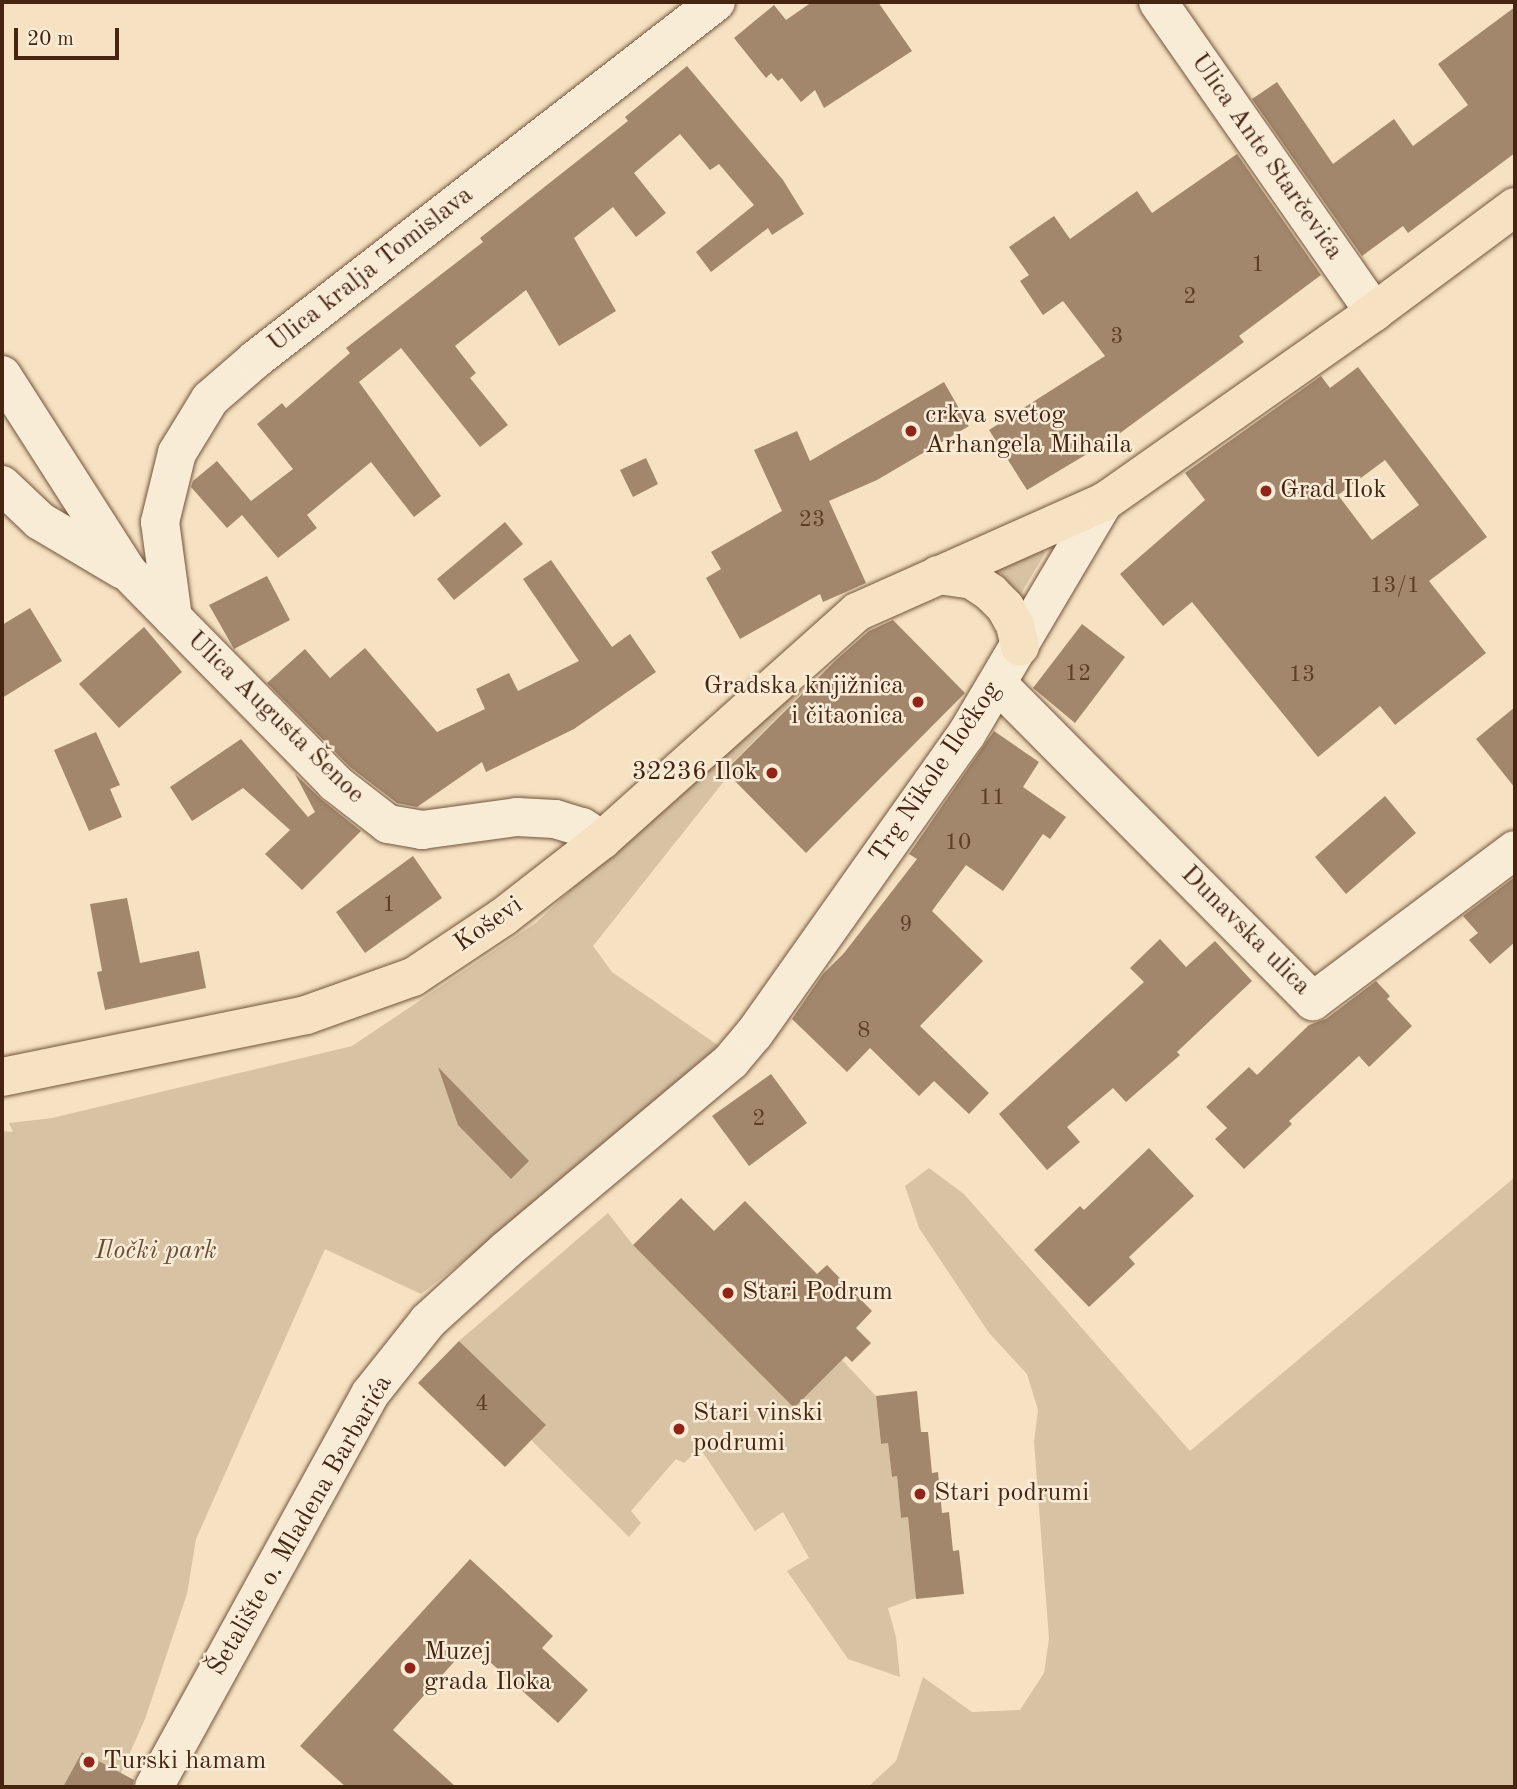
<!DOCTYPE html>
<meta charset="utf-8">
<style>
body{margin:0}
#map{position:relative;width:1517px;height:1789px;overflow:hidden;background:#f6e2c2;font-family:"Old Standard TT",serif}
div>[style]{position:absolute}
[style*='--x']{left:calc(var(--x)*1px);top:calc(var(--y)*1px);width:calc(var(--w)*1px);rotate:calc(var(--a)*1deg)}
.green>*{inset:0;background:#d8c2a4}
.building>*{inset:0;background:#a2876d}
.roads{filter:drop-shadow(0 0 2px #72543c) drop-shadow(0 0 2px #72543c)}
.minor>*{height:38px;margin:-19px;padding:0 19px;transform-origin:19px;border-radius:19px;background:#f9ecd7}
.major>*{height:38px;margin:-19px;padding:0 19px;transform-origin:19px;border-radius:19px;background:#f6e2c2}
.dots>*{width:19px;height:19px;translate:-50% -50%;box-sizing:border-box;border:4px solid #f9ecd7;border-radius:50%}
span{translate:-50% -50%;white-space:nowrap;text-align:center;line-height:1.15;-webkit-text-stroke:5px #f9ecd7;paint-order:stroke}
.number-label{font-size:23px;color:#5d3e27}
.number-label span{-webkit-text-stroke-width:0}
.street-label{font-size:26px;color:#462510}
.poi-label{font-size:26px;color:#462510}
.left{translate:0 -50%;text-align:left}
.right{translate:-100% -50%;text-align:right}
.park-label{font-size:26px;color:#6a4c35;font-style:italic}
.frame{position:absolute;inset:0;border:4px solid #462510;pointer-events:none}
.scale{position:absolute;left:14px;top:28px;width:105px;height:32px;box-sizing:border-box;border:4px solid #462510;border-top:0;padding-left:9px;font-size:21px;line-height:24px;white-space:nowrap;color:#462510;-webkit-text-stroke:5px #f9ecd7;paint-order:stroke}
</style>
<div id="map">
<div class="green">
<div style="clip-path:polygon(1038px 546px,1045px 553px,1019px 597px,992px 562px)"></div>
<div style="clip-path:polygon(798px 686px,804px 691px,725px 770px,729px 775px,593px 946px,612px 972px,722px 1048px,705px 1072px,421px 1294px,325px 1249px,196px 1539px,187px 1594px,145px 1719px,121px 1773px,82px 1752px,63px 1787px,2px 1787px,2px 1131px,13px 1132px,9px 1123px,52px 1118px,352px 1046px,537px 922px,666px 800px)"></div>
<div style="clip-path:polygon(929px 1168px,964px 1194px,1190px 1451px,1515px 1177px,1515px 1787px,868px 1787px,896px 1761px,923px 1677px,972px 1712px,1020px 1710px,1044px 1673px,1049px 1639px,1034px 1442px,1038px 1410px,1027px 1374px,989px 1333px,919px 1228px,905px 1186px)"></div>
<div style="clip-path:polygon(608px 1213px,633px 1245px,794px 1408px,842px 1360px,876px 1396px,881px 1444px,888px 1443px,892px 1477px,897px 1476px,901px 1518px,908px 1517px,916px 1598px,888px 1608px,896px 1637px,900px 1677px,848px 1659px,787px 1571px,809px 1558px,783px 1512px,755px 1531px,700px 1448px,684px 1463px,676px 1459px,631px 1511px,641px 1523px,629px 1537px,531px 1440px,545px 1425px,459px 1341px)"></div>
</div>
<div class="building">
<div style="clip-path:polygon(812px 2px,878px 2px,912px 51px,824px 108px,815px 90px,801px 102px,782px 78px,778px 81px,771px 73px,766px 78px,734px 38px,774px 5px,786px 20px)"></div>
<div style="clip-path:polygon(1515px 7px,1515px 153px,1408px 233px,1403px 226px,1362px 256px,1252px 99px,1277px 82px,1333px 164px,1394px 119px,1413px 146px,1468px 105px,1438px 64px)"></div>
<div style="clip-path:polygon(687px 66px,783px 180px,804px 214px,772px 235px,768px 228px,711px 272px,696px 252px,754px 205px,719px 164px,710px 170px,680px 134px,634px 173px,666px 213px,636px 237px,613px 207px,574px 238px,616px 311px,559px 346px,526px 290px,455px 346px,476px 373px,470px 378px,508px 425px,480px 447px,401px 348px,359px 382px,441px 496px,414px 517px,371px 462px,307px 515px,317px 528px,278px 558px,242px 515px,227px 528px,191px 487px,193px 481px,217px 461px,251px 501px,293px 469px,257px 424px,282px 403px,286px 408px,350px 353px,346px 348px,483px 242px,480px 238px,628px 121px,625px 117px)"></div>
<div style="clip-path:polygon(1237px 154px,1321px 275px,1239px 336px,1244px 342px,1112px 439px,1027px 490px,989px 430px,1105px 356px,1063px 301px,1043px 315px,1020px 281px,1029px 275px,1009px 247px,1054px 216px,1070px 239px,1137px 191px,1152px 213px)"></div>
<div style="clip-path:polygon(evenodd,1358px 367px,1487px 537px,1429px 581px,1486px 653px,1395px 725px,1380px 706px,1318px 757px,1192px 602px,1163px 626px,1120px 574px,1205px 500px,1185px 473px,1321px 376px,1330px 388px,1358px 367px,1385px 460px,1419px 505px,1372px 540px,1338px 495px,1385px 460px)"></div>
<div style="clip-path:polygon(944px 382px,969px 426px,877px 480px,829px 501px,866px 583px,823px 602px,820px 594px,740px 639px,706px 578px,721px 569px,711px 552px,782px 511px,754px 450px,797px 431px,810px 461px)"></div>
<div style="clip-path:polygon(646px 458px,658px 484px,633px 497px,620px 470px)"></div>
<div style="clip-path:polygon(505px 522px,523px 544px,454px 600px,437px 579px)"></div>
<div style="clip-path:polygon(551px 560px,612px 647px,630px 634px,656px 672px,574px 729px,486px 772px,482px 762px,417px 807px,397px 803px,350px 767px,267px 683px,305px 649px,330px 678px,365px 648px,437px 732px,485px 709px,476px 689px,509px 673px,518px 691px,579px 661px,523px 579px)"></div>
<div style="clip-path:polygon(267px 576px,290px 620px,234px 649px,209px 605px)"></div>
<div style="clip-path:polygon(30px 608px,62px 661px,2px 698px,2px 625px)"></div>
<div style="clip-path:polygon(893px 620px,965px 693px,806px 853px,725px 771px,836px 660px,869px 631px)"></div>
<div style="clip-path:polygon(1082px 624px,1125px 657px,1075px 723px,1033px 688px)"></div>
<div style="clip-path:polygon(144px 627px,182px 672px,119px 728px,79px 684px)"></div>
<div style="clip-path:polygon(1515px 707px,1515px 788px,1476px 739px)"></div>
<div style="clip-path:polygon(994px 731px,1039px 762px,1023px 787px,1066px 817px,1050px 839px,1043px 834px,1003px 891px,966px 865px,932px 911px,983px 961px,920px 1026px,989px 1093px,969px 1114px,934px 1081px,919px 1096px,870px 1048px,847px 1072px,792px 1019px,823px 974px,844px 953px,917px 859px,909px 854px)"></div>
<div style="clip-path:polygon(96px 732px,120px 785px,110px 789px,122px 817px,89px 831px,54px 750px)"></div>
<div style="clip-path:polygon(241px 739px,308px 817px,315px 812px,295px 774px,322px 800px,361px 831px,302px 890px,265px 854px,290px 830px,243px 788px,192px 821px,170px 787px)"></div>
<div style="clip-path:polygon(1385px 796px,1416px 833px,1346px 894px,1315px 857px)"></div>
<div style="clip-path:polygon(413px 856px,442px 898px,365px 953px,336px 912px)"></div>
<div style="clip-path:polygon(1515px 877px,1515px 942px,1490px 964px,1469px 940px,1478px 933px,1463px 916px)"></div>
<div style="clip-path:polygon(127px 898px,140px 963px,199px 951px,206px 988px,105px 1010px,97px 972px,102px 971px,90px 904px)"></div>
<div style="clip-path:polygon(1160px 939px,1186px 967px,1215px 941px,1252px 981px,1177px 1052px,1180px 1055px,1126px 1102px,1113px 1088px,1067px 1127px,1080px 1142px,1047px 1170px,999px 1114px,1144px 982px,1130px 968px)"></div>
<div style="clip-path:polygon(1376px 981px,1390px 996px,1387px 999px,1412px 1026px,1369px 1067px,1359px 1056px,1289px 1121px,1292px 1124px,1244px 1169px,1215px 1139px,1227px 1128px,1206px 1107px,1249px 1067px,1257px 1075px,1309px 1025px,1326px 1019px)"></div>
<div style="clip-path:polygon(438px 1067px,529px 1161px,511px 1179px,458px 1125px)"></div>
<div style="clip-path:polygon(771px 1074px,807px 1123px,749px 1166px,712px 1116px)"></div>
<div style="clip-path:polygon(1149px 1148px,1194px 1196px,1129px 1257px,1135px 1264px,1089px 1307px,1034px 1250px,1080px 1206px,1084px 1210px)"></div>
<div style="clip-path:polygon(681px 1198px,714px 1231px,745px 1201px,817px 1274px,827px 1265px,872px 1311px,856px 1328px,871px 1343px,852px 1362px,846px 1356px,794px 1408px,633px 1245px)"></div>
<div style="clip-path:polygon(459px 1341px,546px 1425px,505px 1467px,418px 1383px)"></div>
<div style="clip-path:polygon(917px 1391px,921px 1432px,928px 1432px,932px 1473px,938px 1472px,942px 1513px,949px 1512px,953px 1551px,959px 1550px,964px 1594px,916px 1599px,908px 1517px,901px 1518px,897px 1476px,892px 1477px,888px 1443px,881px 1444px,876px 1396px)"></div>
<div style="clip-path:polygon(470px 1559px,553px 1636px,542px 1648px,588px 1690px,558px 1723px,470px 1644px,393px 1730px,456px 1787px,346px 1787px,300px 1746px)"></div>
<div style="clip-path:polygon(82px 1752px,134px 1780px,132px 1787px,63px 1787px)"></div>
</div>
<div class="roads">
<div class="minor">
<div style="--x:1158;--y:2;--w:378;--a:55.1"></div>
<div style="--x:2;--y:375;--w:234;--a:57.4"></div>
<div style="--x:128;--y:572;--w:296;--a:45.5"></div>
<div style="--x:335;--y:783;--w:67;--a:37.7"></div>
<div style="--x:388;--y:824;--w:35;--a:10"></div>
<div style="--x:422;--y:830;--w:96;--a:-7.8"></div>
<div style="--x:517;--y:817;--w:38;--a:3"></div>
<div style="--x:555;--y:819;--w:28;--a:17"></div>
<div style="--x:582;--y:827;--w:24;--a:33"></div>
<div style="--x:2;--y:485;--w:52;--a:43.5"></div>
<div style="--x:40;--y:521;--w:96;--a:30.6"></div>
<div style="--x:173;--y:618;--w:97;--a:-97.7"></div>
<div style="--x:160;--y:522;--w:71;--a:-76.2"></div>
<div style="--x:177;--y:453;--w:63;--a:-58.6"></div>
<div style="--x:210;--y:399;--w:61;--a:-41"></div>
<div style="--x:256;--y:359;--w:582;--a:-37.81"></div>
<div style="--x:998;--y:684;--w:447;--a:45.2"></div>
<div style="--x:1313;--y:1001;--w:252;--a:-36.8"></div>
<div style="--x:154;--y:1787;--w:448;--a:-61.2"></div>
<div style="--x:370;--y:1394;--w:93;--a:-51.5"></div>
<div style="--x:428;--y:1321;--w:105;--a:-42.3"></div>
<div style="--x:506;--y:1250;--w:294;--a:-40"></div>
<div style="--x:731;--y:1061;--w:35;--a:-50"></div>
<div style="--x:754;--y:1034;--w:367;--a:-54.7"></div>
<div style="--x:966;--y:735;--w:271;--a:-59.4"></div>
</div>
<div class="major">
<div style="--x:938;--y:575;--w:34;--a:8"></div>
<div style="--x:972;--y:580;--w:23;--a:34"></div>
<div style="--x:991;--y:593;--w:20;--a:45"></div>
<div style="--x:1005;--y:607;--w:21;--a:61"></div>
<div style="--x:1015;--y:625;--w:22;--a:77"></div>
<div style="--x:2;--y:1077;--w:310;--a:-11.5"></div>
<div style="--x:306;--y:1015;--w:114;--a:-19.6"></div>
<div style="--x:413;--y:977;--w:108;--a:-33.7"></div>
<div style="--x:503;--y:917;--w:125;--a:-37.9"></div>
<div style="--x:602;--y:840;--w:342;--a:-41.8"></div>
<div style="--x:857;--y:612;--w:270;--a:-24"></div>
<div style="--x:1104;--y:502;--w:330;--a:-35.1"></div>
<div style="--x:1374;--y:312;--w:176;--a:-36.7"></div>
</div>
</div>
<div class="dots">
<div style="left:911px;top:431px;background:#8f2418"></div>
<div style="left:1266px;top:491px;background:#8f2418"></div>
<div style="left:918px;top:702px;background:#8f2418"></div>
<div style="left:772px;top:773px;background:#8f2418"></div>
<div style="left:728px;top:1293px;background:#8f2418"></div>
<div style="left:679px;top:1429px;background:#8f2418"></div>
<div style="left:920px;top:1494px;background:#8f2418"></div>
<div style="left:410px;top:1668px;background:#8f2418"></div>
<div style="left:89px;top:1762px;background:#8f2418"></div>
</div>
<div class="number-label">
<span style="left:1258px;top:265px">1</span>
<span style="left:1190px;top:297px">2</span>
<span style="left:1117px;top:337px">3</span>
<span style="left:812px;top:520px">23</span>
<span style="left:1395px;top:586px">13/1</span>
<span style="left:1078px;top:674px">12</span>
<span style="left:1302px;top:675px">13</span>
<span style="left:992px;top:798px">11</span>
<span style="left:958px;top:843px">10</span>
<span style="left:389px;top:905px">1</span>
<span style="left:906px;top:925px">9</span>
<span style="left:864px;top:1031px">8</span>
<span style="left:759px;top:1119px">2</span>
<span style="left:482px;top:1404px">4</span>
</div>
<div class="street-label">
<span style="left:1266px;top:157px;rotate:55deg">Ulica Ante Starčevića</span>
<span style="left:371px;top:270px;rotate:-38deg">Ulica kralja Tomislava</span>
<span style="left:275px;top:718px;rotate:44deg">Ulica Augusta Šenoe</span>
<span style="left:936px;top:773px;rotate:-56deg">Trg Nikole Iločkog</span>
<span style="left:489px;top:925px;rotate:-35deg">Koševi</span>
<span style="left:1245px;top:931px;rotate:45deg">Dunavska ulica</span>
<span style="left:301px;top:1526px;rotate:-60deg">Šetalište o. Mladena Barbarića</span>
</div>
<div class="poi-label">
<span class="left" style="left:925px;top:431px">crkva svetog<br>Arhangela Mihaila</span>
<span class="left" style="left:1280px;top:491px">Grad Ilok</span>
<span class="right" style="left:904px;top:702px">Gradska knjižnica<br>i čitaonica</span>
<span class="right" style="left:758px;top:773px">32236 Ilok</span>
<span class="left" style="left:742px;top:1293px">Stari Podrum</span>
<span class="left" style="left:693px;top:1429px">Stari vinski<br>podrumi</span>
<span class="left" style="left:934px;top:1494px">Stari podrumi</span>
<span class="left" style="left:424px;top:1668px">Muzej<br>grada Iloka</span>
<span class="left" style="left:103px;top:1762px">Turski hamam</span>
</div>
<div class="park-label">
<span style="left:156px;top:1252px">Iločki park</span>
</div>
<div class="frame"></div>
<div class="scale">20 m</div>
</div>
